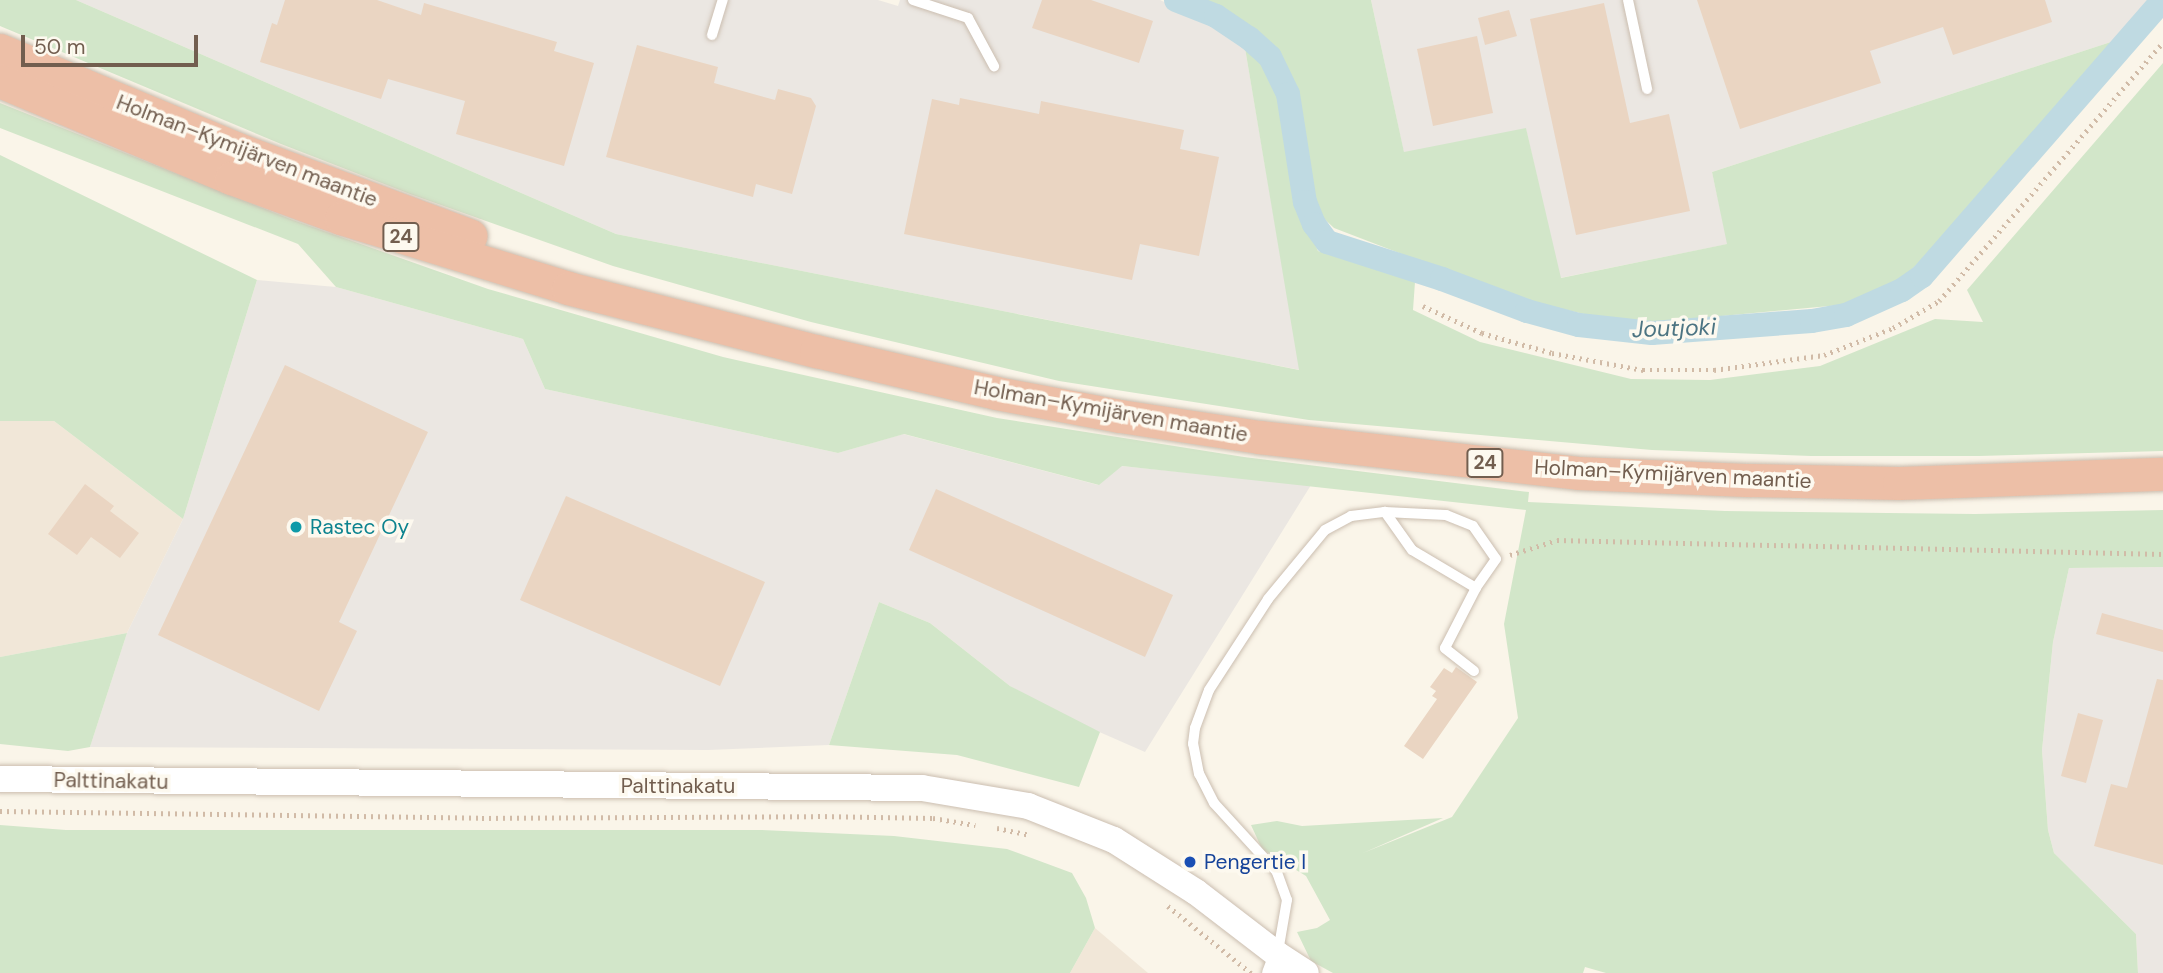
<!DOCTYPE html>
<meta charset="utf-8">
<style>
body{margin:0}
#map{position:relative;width:2163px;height:973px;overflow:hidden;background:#faf5e9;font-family:"DM Sans",sans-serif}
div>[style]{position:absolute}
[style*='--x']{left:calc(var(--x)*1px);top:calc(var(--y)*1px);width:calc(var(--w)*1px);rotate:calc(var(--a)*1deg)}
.residential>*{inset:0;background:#f1e7d8}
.industrial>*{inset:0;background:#ebe7e2}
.green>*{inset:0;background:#d2e6c9}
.canal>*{height:24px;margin:-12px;padding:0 12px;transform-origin:12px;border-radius:12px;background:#bfdae2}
.building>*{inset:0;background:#ead5c2}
.path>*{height:4.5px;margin-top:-2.25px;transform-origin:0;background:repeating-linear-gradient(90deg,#d1bba7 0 2px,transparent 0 7px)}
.roads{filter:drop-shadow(0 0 2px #cbbeb0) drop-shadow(0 0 2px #cbbeb0)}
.lane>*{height:10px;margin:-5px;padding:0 5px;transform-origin:5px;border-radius:5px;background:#fff}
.street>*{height:19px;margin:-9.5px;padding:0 9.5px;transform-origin:9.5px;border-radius:9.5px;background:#fff}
.secondary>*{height:26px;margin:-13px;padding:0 13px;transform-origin:13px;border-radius:13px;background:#fff}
.highway>*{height:33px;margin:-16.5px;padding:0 16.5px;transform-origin:16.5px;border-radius:16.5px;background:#edbfa7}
.dots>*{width:19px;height:19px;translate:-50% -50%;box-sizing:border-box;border:4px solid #fdf9ef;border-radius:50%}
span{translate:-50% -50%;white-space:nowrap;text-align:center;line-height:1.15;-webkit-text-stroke:7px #fdf9ef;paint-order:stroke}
.shield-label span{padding:2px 5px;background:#fdf9ef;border:2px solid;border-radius:5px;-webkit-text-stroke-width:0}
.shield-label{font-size:19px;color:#725e4f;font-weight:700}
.street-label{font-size:21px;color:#725e4f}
.culture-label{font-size:21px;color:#0d838f}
.left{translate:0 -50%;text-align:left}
.transit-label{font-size:21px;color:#164399}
.water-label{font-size:23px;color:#4c7482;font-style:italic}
.scale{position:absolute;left:21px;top:35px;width:177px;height:32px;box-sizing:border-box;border:4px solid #725e4f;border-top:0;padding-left:9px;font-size:21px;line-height:24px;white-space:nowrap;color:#725e4f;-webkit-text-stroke:5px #fdf9ef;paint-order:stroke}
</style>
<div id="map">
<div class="residential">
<div style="clip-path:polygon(0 421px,54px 421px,183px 519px,127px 633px,0 657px)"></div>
<div style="clip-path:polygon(1095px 928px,1148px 973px,1070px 973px)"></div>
</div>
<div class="industrial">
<div style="clip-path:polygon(76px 0,878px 0,898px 6px,900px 0,1160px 0,1221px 28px,1245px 48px,1300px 370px,616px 234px)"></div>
<div style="clip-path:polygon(1371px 0,2150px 0,2117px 40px,1712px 172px,1728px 244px,1560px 278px,1526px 129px,1404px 153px)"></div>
<div style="clip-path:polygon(257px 280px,336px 287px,523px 339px,545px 389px,838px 453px,903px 434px,1098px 485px,1121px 466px,1311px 485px,1145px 752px,1072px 720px,1010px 686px,930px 623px,879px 602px,829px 745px,708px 750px,90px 747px,127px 633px,183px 519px)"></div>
<div style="clip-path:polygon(2163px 567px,2163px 973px,2138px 973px,2136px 934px,2054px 853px,2048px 830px,2042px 750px,2053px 642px,2069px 568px)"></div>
</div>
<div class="green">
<div style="clip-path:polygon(0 0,76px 0,616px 234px,1299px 370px,1245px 48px,1262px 64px,1281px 96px,1299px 210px,1318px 251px,1415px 282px,1413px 310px,1480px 342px,1631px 379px,1710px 380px,1820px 366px,1935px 319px,1983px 322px,1967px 290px,2163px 63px,2163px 451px,1979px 456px,1811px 456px,1652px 450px,1309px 420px,1059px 381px,811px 322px,613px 266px,410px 194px,281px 144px,0 26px)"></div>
<div style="clip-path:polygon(1196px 0,1371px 0,1404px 152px,1526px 128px,1561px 278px,1727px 244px,1712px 172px,2117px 40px,1924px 258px,1902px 278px,1851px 304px,1658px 322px,1606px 319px,1519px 299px,1334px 228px,1317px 212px,1297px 90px,1279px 53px,1233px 16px)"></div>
<div style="clip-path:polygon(0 103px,293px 220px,488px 289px,723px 357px,997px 418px,1244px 457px,1529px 492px,1528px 502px,1725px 511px,1975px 514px,2163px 510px,2163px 567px,2069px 568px,2053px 642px,2042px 750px,2048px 830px,2054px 853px,2136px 934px,2138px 973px,1606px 973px,1585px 967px,1583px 973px,1333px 973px,1311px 961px,1297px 932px,1317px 928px,1330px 920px,1306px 876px,1262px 849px,1251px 825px,1277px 821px,1302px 826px,1443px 818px,1363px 853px,1452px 817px,1518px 718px,1504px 624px,1526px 510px,1122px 466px,1099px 485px,904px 434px,838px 453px,545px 389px,523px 339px,336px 287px,298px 244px,0 128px)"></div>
<div style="clip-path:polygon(0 155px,257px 280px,183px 519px,54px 421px,0 421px)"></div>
<div style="clip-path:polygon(879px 602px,930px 623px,1010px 686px,1100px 732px,1079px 787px,957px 755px,829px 745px)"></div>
<div style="clip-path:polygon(127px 633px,90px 747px,68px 751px,0 744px,0 657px)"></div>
<div style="clip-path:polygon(0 825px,66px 830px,762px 830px,894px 836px,1007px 849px,1072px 873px,1086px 898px,1095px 928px,1070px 973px,0 973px)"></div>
</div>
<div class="canal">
<div style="--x:1176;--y:0;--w:43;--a:21.8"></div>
<div style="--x:1216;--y:16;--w:40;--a:34"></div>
<div style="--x:1249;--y:38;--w:28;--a:42"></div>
<div style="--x:1270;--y:57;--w:41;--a:64.1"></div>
<div style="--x:1288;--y:94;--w:109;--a:81.1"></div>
<div style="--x:1305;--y:202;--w:24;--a:68"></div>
<div style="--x:1314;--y:224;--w:22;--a:54"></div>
<div style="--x:1327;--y:242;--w:121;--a:17.8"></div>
<div style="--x:1442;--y:279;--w:91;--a:20.6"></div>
<div style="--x:1527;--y:311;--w:54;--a:15.1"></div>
<div style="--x:1579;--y:325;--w:73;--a:6.3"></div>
<div style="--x:1652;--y:333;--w:160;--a:-4.3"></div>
<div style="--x:1812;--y:321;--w:35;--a:-10"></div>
<div style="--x:1846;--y:315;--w:61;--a:-24.1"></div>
<div style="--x:1902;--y:290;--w:24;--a:-35"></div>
<div style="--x:1922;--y:276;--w:366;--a:-48.9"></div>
</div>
<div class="building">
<div style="clip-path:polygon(285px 0,377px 0,421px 15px,424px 3px,557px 42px,554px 51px,594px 63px,564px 166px,456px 134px,465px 101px,388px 79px,381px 99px,260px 62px,272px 23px,277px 25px)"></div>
<div style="clip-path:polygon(1042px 0,1091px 0,1153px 21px,1139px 63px,1032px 28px)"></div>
<div style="clip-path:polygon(1697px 0,2045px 0,2052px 22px,1953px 55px,1943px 27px,1870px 51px,1881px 83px,1740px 129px)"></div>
<div style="clip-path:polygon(1604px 3px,1630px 123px,1669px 114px,1690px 211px,1576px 235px,1530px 19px)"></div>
<div style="clip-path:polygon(1509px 10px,1517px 36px,1485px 45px,1478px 18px)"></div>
<div style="clip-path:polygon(1477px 36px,1493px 113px,1433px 126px,1417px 49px)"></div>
<div style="clip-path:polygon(637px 45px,718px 67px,714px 83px,775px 100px,778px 89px,811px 98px,816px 106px,792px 194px,756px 184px,753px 197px,606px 157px)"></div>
<div style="clip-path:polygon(960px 98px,1039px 114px,1041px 101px,1184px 130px,1180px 149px,1219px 157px,1199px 256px,1140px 244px,1132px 280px,904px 234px,932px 99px,959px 105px)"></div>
<div style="clip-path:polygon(285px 365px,428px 432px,339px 622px,357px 631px,319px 711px,158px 635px)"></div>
<div style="clip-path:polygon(85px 484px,114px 506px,110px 511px,139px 533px,120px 558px,91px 537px,77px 555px,48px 534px)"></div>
<div style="clip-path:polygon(936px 489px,1173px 595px,1145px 657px,909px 550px)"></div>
<div style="clip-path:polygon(566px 496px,765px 582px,720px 686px,520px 600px)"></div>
<div style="clip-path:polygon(2102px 613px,2163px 630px,2163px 652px,2096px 634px)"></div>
<div style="clip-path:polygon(1456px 667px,1477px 682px,1423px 759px,1404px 746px,1437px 699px,1432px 696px,1436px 691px,1430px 687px,1444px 668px,1452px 673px)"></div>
<div style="clip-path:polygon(2157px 679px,2163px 680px,2163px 865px,2094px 846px,2111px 784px,2127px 788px)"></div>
<div style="clip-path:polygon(2078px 713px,2103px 720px,2086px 783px,2061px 776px)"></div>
</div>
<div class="path">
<div style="--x:1423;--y:306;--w:65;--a:24.6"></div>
<div style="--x:1482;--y:333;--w:73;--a:15.9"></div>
<div style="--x:1552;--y:353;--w:93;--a:10.6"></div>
<div style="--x:1643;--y:370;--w:71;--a:0"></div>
<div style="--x:1714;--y:370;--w:111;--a:-7.8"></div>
<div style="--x:1824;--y:355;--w:74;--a:-21.4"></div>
<div style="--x:1893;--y:328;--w:53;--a:-30.4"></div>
<div style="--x:1939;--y:301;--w:342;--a:-49.1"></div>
<div style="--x:1510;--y:555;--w:49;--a:-17.7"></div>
<div style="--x:1557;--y:540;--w:606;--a:1.32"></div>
<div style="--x:0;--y:811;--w:482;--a:0.8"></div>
<div style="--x:482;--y:818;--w:336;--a:-0.3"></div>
<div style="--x:818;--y:816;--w:115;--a:1"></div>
<div style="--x:933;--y:818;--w:43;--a:9.5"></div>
<div style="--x:997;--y:828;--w:34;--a:12"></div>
<div style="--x:1168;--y:906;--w:107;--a:38.9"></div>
</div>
<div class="roads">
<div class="lane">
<div style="--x:913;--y:0;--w:58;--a:18.1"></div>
<div style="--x:968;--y:18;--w:55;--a:61.6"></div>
<div style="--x:1628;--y:0;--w:91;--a:77.9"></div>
<div style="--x:712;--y:35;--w:37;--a:-73"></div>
<div style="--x:1474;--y:671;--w:37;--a:-142"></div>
<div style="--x:1445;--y:648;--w:68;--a:-62.7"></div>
<div style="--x:1278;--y:952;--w:53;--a:-80.2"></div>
<div style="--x:1287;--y:900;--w:30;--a:-110"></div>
<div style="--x:1277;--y:872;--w:93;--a:-132.4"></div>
<div style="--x:1214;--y:803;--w:33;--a:-117"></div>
<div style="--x:1199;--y:774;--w:31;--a:-101"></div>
<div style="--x:1193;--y:744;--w:16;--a:-83"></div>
<div style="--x:1195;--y:728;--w:40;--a:-69.8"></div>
<div style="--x:1209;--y:690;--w:108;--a:-57"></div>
<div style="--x:1268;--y:599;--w:89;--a:-50.4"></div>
<div style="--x:1325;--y:530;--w:30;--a:-28"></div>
<div style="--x:1351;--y:516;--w:34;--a:-7"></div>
<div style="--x:1385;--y:512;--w:61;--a:2.8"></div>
<div style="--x:1446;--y:515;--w:29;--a:22"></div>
<div style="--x:1473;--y:526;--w:40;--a:55.1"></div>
<div style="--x:1496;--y:559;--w:35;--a:125"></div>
<div style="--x:1476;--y:588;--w:74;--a:-149.3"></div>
<div style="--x:1412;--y:550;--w:47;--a:-125.4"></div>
</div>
<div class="street">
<div style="--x:1271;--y:973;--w:19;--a:-69"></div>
</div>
<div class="secondary">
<div style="--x:0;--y:779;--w:922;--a:0.56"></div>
<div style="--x:922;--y:788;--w:108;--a:9.6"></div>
<div style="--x:1028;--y:806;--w:92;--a:21.6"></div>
<div style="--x:1114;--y:840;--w:97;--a:32.4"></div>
<div style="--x:1196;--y:892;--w:103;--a:37.5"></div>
<div style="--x:1278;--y:955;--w:33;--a:33"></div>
</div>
<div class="highway">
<div style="--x:0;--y:50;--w:260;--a:22.6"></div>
<div style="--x:240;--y:150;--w:246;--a:20.4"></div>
<div style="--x:0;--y:81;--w:251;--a:22.8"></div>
<div style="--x:231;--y:178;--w:117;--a:20"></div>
<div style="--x:341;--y:218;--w:238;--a:17.1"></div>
<div style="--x:568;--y:288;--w:256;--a:14.3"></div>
<div style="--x:816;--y:351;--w:185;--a:13.1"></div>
<div style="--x:996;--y:393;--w:126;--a:10.5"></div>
<div style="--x:1120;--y:416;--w:141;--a:8.6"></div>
<div style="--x:1259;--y:437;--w:321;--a:6.4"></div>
<div style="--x:1578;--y:473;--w:168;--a:2.4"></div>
<div style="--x:1746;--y:480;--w:153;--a:1.1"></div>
<div style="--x:1899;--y:483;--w:264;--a:-2"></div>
</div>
</div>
<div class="dots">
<div style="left:296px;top:527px;background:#0f9aa8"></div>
<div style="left:1190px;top:862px;background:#1a4fb4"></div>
</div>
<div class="shield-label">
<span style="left:401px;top:237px">24</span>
<span style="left:1485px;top:463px">24</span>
</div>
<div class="street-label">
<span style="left:247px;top:151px;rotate:21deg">Holman–Kymijärven maantie</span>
<span style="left:1111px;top:411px;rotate:10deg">Holman–Kymijärven maantie</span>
<span style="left:1673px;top:474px;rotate:3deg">Holman–Kymijärven maantie</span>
<span style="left:111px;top:781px;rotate:1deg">Palttinakatu</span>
<span style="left:678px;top:786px">Palttinakatu</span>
</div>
<div class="culture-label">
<span class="left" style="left:310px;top:527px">Rastec Oy</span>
</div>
<div class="transit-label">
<span class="left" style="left:1204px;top:862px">Pengertie I</span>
</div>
<div class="water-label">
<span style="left:1674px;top:328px;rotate:-2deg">Joutjoki</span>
</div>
<div class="scale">50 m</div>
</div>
